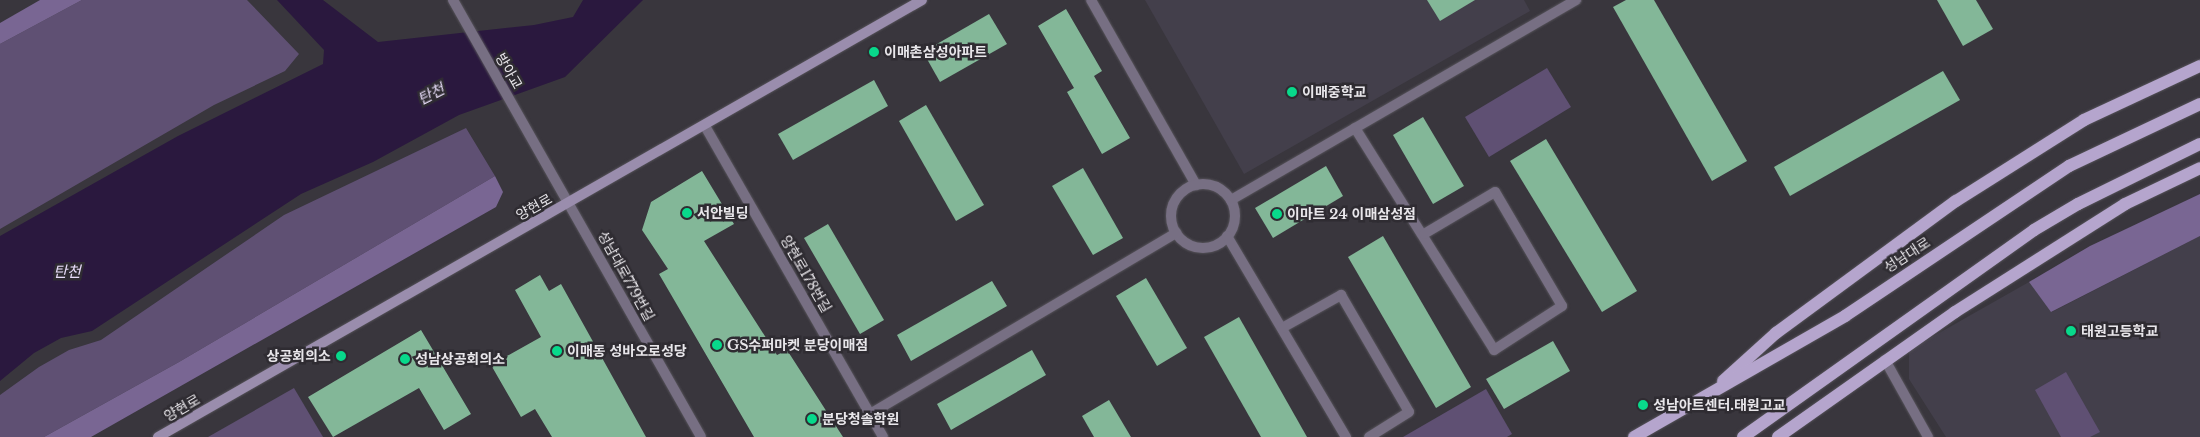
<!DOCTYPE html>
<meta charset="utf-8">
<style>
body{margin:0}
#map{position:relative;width:2200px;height:437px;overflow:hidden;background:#39363d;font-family:"Libre Baskerville","Noto Sans KR",serif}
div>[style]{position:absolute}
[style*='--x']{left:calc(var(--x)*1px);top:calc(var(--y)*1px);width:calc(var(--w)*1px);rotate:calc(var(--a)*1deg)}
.built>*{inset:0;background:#433f4b}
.green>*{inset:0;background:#5f5073}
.forest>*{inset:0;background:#796693}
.water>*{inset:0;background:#2a183e}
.building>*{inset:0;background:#83b798}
.roads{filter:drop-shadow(0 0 1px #555259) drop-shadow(0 0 1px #555259)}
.minor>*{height:10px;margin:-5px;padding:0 5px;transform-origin:5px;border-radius:5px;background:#776f83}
.minor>.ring{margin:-5px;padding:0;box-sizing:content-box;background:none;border:10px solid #776f83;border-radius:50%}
.tertiary>*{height:10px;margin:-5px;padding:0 5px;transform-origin:5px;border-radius:5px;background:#776f83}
.secondary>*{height:10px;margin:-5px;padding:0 5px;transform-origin:5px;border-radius:5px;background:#9a8dad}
.primary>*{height:12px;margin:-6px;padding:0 6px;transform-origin:6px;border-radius:6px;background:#b5a5cd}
.dots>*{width:14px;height:14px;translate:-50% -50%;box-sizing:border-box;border:2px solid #2f2c32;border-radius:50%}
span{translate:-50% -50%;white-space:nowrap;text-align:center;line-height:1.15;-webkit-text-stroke:5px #2f2c32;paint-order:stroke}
.poi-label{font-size:14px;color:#e8e6ea;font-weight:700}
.left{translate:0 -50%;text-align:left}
.right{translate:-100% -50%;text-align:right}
.street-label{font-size:14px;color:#e8e6ea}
.water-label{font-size:15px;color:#e7dcf8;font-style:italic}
</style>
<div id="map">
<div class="built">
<div style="clip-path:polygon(1145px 0,1524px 0,1530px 11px,1244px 174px)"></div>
<div style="clip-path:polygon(2200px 236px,2200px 437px,1946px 437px,1909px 379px,1909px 350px,2029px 282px,2052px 312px)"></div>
</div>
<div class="green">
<div style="clip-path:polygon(82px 0,247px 0,299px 54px,285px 71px,214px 105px,0 229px,0 44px)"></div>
<div style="clip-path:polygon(1547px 68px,1571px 107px,1489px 157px,1465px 117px)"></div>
<div style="clip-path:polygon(466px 128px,495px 176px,179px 362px,44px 437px,0 437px,0 395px,39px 367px,69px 350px,101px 340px,284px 215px)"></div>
<div style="clip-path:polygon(2066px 372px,2100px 432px,2090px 437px,2061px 437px,2035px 390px)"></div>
<div style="clip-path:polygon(294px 388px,323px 437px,208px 437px)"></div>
<div style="clip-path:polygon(1486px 389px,1512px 434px,1507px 437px,1403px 437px)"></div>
</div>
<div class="forest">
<div style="clip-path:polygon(40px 0,82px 0,0 44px,0 23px)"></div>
<div style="clip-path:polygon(495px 176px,503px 192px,496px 207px,91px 437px,44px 437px,179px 362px)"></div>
<div style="clip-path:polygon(2200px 194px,2200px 236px,2051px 312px,2029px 282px,2090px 246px)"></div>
</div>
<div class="water">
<div style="clip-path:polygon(277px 0,323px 0,378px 42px,534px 25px,573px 17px,583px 0,643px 0,565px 77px,459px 115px,373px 162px,301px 194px,92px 331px,61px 338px,34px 353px,0 381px,0 236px,178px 136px,323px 64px,324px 50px)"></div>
</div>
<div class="building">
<div style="clip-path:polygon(1427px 0,1475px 0,1440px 21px)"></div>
<div style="clip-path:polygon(1626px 0,1654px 0,1747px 161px,1712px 181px,1613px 7px)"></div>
<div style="clip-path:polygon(1937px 0,1976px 0,1993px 29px,1963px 46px)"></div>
<div style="clip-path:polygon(1066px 9px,1102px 71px,1094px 76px,1130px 138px,1102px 154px,1067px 92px,1074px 88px,1038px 26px)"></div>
<div style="clip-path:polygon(989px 14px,1007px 44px,940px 82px,923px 52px)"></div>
<div style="clip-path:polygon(1943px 71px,1960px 100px,1790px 196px,1774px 167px)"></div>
<div style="clip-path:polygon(874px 80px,888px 106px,793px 160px,778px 134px)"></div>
<div style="clip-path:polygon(926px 105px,984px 205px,956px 221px,899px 121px)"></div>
<div style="clip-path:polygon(1423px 117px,1464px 186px,1433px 204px,1393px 135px)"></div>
<div style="clip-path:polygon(1546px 139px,1637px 291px,1602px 312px,1510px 161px)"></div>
<div style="clip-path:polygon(1326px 166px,1343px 196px,1273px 238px,1255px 208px)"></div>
<div style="clip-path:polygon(1083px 168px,1123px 238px,1093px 255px,1052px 186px)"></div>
<div style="clip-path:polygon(702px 171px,734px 224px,704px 241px,777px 355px,787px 350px,843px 437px,754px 437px,659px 274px,668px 269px,642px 230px,651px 202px)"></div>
<div style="clip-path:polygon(828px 224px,884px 320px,860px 334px,804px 238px)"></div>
<div style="clip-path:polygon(1383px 236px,1471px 387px,1436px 408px,1348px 257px)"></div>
<div style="clip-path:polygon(540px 275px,549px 291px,561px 284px,646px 437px,552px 437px,535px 409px,521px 417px,491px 365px,541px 337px,515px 290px)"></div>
<div style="clip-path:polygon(1146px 278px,1187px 348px,1157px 366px,1116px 296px)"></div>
<div style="clip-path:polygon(992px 281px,1007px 306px,911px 361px,897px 335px)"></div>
<div style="clip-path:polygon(1239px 317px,1307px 437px,1261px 437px,1204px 337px)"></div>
<div style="clip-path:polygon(421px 330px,471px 414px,444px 430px,419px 388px,333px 437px,308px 397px)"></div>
<div style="clip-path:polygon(1553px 341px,1570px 371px,1504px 409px,1486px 379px)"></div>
<div style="clip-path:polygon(1032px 350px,1046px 375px,951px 430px,937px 404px)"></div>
<div style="clip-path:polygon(1109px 400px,1131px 437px,1094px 437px,1082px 416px)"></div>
</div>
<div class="roads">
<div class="minor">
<div style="--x:1091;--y:0;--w:213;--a:60.4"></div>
<div style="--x:705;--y:126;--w:358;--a:60.2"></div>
<div style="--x:1355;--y:128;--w:262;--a:57.9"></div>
<div style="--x:1494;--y:350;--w:81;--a:-32.9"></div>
<div style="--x:1562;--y:306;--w:132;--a:-120.4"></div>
<div style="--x:1495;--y:192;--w:82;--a:149.4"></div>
<div class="ring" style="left:1171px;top:184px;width:54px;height:54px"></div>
<div style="--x:1231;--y:200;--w:399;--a:-30.1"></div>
<div style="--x:1227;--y:236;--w:234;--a:59.4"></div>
<div style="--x:1282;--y:328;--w:68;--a:-29.2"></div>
<div style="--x:1341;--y:295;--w:135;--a:59.8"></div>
<div style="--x:1409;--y:412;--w:47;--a:148"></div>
<div style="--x:1885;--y:360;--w:88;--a:60.8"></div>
<div style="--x:870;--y:414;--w:356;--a:-30.6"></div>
</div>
<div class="tertiary">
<div style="--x:453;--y:0;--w:502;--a:60.42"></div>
</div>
<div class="secondary">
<div style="--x:158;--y:437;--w:880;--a:-29.77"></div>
</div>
<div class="primary">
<div style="--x:1723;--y:381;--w:72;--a:-42.2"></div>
<div style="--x:1776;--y:333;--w:223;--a:-36.3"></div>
<div style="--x:1956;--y:201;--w:151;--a:-32.3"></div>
<div style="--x:2084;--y:120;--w:128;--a:-25"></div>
<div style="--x:1634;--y:437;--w:243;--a:-29.8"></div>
<div style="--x:1845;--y:316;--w:270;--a:-33.8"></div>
<div style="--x:2069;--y:166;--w:145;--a:-25.3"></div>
<div style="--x:1743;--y:437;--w:357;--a:-35.4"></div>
<div style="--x:2034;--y:230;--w:51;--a:-30.6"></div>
<div style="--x:2078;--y:204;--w:136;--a:-26.2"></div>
<div style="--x:1778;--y:437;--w:217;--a:-35.2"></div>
<div style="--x:1955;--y:312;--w:201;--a:-32.4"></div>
<div style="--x:2125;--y:204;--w:83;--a:-25.6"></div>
</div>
</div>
<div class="dots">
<div style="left:874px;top:52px;background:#08d98b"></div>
<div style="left:1292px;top:92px;background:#08d98b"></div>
<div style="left:687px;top:213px;background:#08d98b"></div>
<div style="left:1277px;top:214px;background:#08d98b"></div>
<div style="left:2071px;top:331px;background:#08d98b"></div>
<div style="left:717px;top:345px;background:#08d98b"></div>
<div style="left:557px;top:351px;background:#08d98b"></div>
<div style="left:341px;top:356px;background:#08d98b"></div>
<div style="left:405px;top:359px;background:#08d98b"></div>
<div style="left:1643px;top:405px;background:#08d98b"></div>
<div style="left:812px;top:419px;background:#08d98b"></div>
</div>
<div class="poi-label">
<span class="left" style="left:884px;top:52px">이매촌삼성아파트</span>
<span class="left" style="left:1302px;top:92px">이매중학교</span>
<span class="left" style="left:697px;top:213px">서안빌딩</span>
<span class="left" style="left:1287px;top:214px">이마트 24 이매삼성점</span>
<span class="left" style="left:2081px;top:331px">태원고등학교</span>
<span class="left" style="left:727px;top:345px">GS수퍼마켓 분당이매점</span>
<span class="left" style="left:567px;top:351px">이매동 성바오로성당</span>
<span class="right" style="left:331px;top:356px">상공회의소</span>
<span class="left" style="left:415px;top:359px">성남상공회의소</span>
<span class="left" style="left:1653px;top:405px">성남아트센터.태원고교</span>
<span class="left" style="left:822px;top:419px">분당청솔학원</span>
</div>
<div class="street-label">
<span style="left:509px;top:71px;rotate:60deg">방아교</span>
<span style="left:534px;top:207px;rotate:-29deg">양현로</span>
<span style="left:1907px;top:255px;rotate:-33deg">성남대로</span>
<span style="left:806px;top:274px;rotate:60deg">양현로178번길</span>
<span style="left:626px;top:276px;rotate:61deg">성남대로779번길</span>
<span style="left:182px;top:408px;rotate:-30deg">양현로</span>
</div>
<div class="water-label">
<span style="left:431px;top:94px;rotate:-27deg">탄천</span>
<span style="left:67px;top:272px">탄천</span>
</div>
</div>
